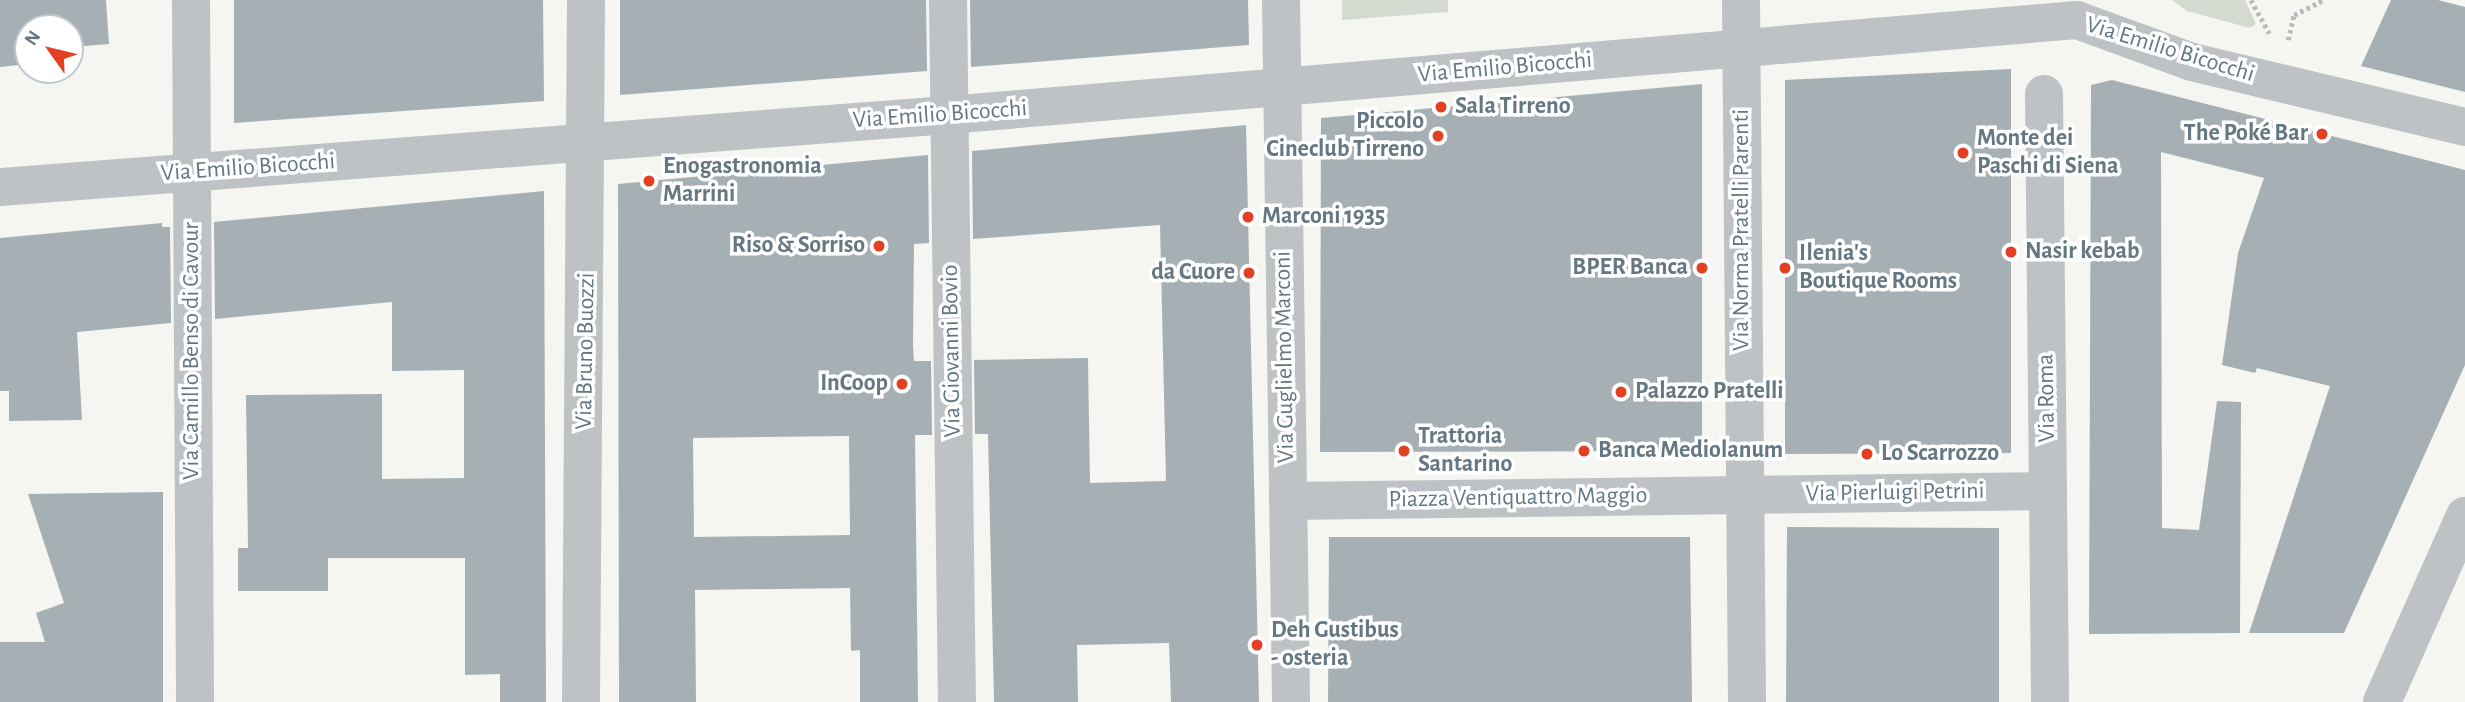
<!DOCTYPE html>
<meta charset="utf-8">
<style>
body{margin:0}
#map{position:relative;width:2465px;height:702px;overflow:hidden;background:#f5f5f1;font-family:"Alegreya Sans",sans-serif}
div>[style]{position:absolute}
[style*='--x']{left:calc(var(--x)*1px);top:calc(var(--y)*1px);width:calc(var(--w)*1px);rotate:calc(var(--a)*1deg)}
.green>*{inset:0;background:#d5dad0}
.building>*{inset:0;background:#a6b0b4}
.path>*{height:4.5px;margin-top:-2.25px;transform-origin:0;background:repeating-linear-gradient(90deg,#b8bbbd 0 3.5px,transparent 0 7px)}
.minor>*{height:38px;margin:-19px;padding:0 19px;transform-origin:19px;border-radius:19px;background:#bec2c5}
.dots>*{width:19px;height:19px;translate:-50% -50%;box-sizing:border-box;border:4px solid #fff;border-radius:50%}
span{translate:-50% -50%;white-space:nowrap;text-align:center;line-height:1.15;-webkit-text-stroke:7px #fff;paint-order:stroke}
.street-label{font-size:24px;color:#647782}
.poi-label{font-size:24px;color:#647782;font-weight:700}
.left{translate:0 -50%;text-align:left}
.right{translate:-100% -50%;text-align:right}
.north{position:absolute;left:14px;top:14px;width:70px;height:70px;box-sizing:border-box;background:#fff;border:2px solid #c1c9cd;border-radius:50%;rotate:304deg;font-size:19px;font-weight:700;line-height:28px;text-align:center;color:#647782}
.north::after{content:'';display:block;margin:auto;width:24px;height:32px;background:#e33f23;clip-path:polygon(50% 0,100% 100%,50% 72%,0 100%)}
</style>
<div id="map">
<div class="green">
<div style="clip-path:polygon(1342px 0,1448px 0,1448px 12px,1342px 20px)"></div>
<div style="clip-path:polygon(2172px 0,2245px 0,2256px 24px,2250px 28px,2187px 11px)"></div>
</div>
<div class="building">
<div style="clip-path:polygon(0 0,106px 0,109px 44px,72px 47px,70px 61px,70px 28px,28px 28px,28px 64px,0 67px)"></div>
<div style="clip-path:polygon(234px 0,543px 0,544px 101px,234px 123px)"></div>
<div style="clip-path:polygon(620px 0,926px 0,927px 71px,620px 95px)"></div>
<div style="clip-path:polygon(970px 0,1248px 0,1249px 45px,971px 67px)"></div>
<div style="clip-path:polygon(2391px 0,2438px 0,2465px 7px,2465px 92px,2361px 66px)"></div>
<div style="clip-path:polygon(2011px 69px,2011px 453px,1785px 454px,1785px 80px)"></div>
<div style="clip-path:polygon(2112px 80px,2465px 170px,2465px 365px,2344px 633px,2249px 633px,2330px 386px,2257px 368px,2255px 373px,2222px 365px,2238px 253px,2264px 178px,2161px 152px,2162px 528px,2199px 530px,2217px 401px,2241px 402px,2240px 633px,2089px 634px,2091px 85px)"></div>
<div style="clip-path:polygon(1702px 84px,1702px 451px,1320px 452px,1321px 118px)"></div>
<div style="clip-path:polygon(1246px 125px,1259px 702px,1171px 702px,1169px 643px,1077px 645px,1078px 702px,994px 702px,988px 434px,975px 434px,974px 360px,1088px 358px,1090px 483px,1166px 481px,1160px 225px,973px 239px,972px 151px)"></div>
<div style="clip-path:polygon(evenodd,928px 155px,929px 243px,914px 244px,913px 345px,914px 361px,931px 361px,932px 435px,915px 435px,918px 702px,860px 702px,860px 650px,851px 651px,850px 588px,695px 590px,696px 702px,619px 702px,618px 184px,928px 155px,849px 436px,850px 535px,694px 537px,693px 438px,849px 436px)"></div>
<div style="clip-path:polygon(544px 191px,546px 702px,500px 702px,500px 674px,465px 675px,465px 558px,328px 558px,328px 591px,238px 591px,238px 548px,248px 548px,246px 395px,382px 394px,382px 479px,464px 478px,464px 370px,392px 371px,392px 302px,215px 319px,214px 222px)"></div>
<div style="clip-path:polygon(162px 223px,162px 227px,170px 227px,171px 323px,77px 332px,82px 420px,9px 421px,9px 391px,0 391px,0 238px)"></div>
<div style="clip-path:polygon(163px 492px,163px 702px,0 702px,0 642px,45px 642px,36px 613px,64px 603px,28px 494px)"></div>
<div style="clip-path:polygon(1787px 527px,1999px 528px,1999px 702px,1786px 702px)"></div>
<div style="clip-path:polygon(1329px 537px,1690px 537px,1692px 702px,1328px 702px)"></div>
</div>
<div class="path">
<div style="--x:2251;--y:0;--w:38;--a:61"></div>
<div style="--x:2288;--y:40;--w:26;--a:-77"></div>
<div style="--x:2294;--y:15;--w:33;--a:-27"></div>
</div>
<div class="minor">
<div style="--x:191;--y:0;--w:702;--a:89.67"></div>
<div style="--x:948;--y:0;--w:702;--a:89.27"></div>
<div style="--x:1281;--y:0;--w:702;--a:89.18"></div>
<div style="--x:1741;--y:0;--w:702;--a:89.51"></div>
<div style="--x:2044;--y:94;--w:608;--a:89.43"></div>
<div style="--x:0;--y:187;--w:951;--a:-4.34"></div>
<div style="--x:948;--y:115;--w:1133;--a:-4.81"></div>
<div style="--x:2077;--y:20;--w:122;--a:20.1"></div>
<div style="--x:2192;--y:62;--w:281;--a:13.4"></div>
<div style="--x:1288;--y:501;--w:759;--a:-0.75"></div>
<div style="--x:581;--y:702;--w:702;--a:-89.59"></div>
<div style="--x:2382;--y:702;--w:204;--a:-66"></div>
</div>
<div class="dots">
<div style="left:1441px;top:107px;background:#e33f23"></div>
<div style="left:2322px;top:134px;background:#e33f23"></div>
<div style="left:1438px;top:136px;background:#e33f23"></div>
<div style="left:1963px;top:153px;background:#e33f23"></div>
<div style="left:649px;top:181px;background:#e33f23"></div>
<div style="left:1248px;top:217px;background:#e33f23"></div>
<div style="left:879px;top:246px;background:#e33f23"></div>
<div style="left:2011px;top:252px;background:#e33f23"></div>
<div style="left:1702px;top:268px;background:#e33f23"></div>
<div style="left:1785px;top:268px;background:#e33f23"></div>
<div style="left:1249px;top:273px;background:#e33f23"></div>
<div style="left:902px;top:384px;background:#e33f23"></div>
<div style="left:1621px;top:392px;background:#e33f23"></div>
<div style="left:1404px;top:451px;background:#e33f23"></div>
<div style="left:1584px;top:451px;background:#e33f23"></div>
<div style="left:1867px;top:454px;background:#e33f23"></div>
<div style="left:1257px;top:645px;background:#e33f23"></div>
</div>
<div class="street-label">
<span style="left:2170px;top:50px;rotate:17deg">Via Emilio Bicocchi</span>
<span style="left:1505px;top:68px;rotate:-5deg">Via Emilio Bicocchi</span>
<span style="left:940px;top:115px;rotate:-4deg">Via Emilio Bicocchi</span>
<span style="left:248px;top:168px;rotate:-4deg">Via Emilio Bicocchi</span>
<span style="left:1742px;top:230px;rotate:-90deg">Via Norma Pratelli Parenti</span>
<span style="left:192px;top:351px;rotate:-90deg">Via Camillo Benso di Cavour</span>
<span style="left:586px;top:351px;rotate:-89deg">Via Bruno Buozzi</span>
<span style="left:952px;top:351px;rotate:-91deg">Via Giovanni Bovio</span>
<span style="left:1285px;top:357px;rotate:-91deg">Via Guglielmo Marconi</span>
<span style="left:2047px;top:398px;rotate:-91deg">Via Roma</span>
<span style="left:1895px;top:493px;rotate:-1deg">Via Pierluigi Petrini</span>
<span style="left:1518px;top:498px;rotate:-1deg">Piazza Ventiquattro Maggio</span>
</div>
<div class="poi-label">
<span class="left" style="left:1455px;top:107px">Sala Tirreno</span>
<span class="right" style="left:1424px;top:136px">Piccolo<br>Cineclub Tirreno</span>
<span class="right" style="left:2308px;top:134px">The Poké Bar</span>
<span class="left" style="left:1977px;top:153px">Monte dei<br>Paschi di Siena</span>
<span class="left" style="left:663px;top:181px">Enogastronomia<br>Marrini</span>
<span class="left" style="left:1262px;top:217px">Marconi 1935</span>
<span class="right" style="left:865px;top:246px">Riso &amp; Sorriso</span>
<span class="left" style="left:2025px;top:252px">Nasir kebab</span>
<span class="left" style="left:1799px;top:268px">Ilenia's<br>Boutique Rooms</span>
<span class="right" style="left:1688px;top:268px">BPER Banca</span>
<span class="right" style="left:1235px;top:273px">da Cuore</span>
<span class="right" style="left:888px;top:384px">InCoop</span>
<span class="left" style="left:1635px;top:392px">Palazzo Pratelli</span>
<span class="left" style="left:1418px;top:451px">Trattoria<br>Santarino</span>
<span class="left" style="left:1598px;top:451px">Banca Mediolanum</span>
<span class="left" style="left:1881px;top:454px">Lo Scarrozzo</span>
<span class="left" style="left:1271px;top:645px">Deh Gustibus<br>- osteria</span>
</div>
<div class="north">N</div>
</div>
